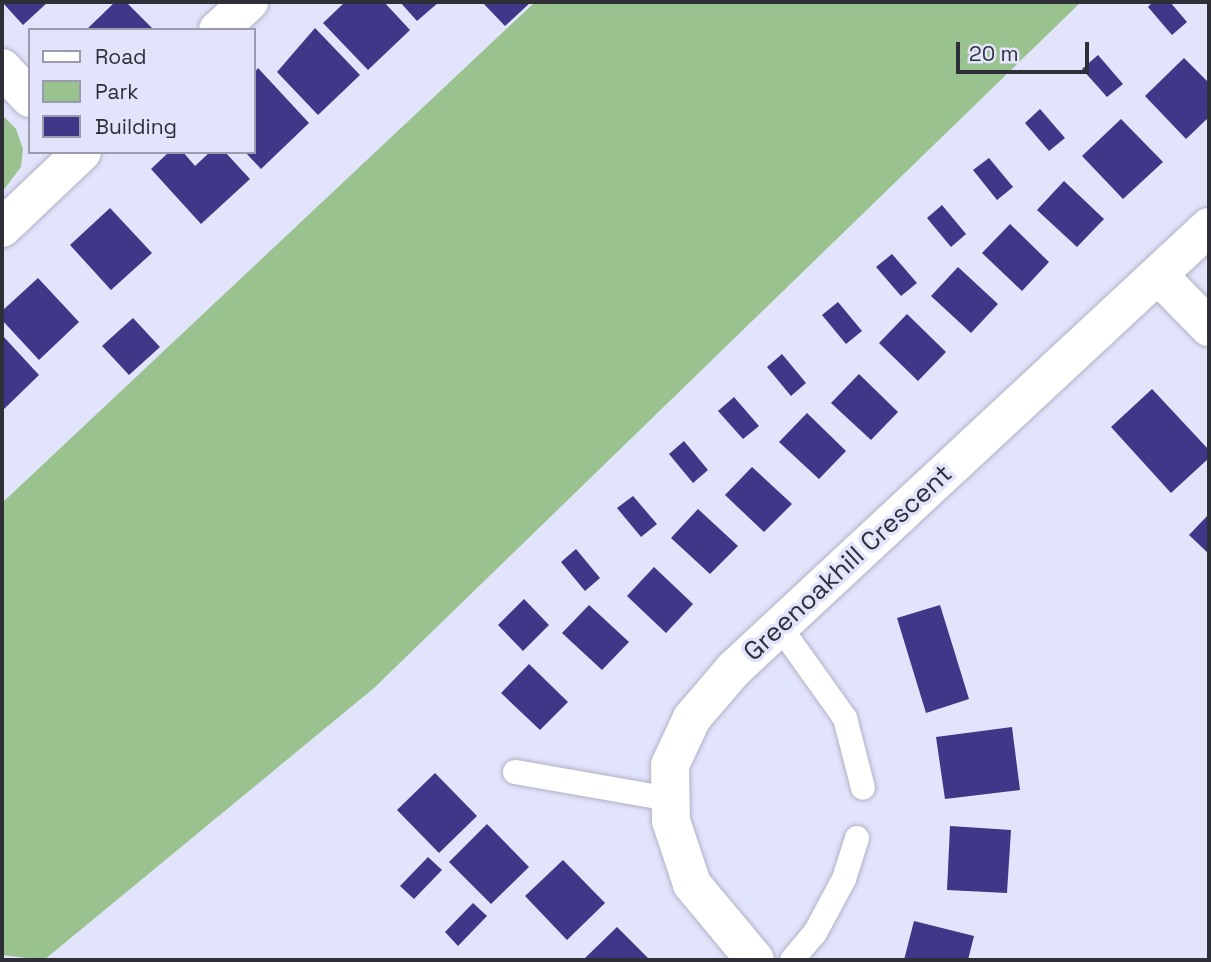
<!DOCTYPE html>
<style>
body{margin:0}
#map{position:relative;width:1211px;height:962px;overflow:hidden;background:#e2e4fb;font-family:"Space Grotesk",sans-serif}
div>[style]{position:absolute}
[style*='--x']{left:calc(var(--x)*1px);top:calc(var(--y)*1px);width:calc(var(--w)*1px);rotate:calc(var(--a)*1deg)}
.green>*{inset:0;background:#99c28f}
.building>*{inset:0;background:#3f3787}
.roads{filter:drop-shadow(0 0 2px #b0b1c7) drop-shadow(0 0 2px #b0b1c7)}
.lane>*{height:24px;margin:-12px;padding:0 12px;transform-origin:12px;border-radius:12px;background:#fff}
.street>*{height:38px;margin:-19px;padding:0 19px;transform-origin:19px;border-radius:19px;background:#fff}
span{translate:-50% -50%;white-space:nowrap;text-align:center;line-height:1.15;-webkit-text-stroke:7px #e2e4fb;paint-order:stroke}
.street-label{font-size:26px;color:#2f2f38}
.frame{position:absolute;inset:0;border:4px solid #2f2f38;pointer-events:none}
.legend{position:absolute;left:28px;top:28px;width:228px;height:126px;box-sizing:border-box;background:#e2e4fb;border:2px solid #9a9cad;margin:0;padding:9px 12px;list-style:none;font-size:21px;color:#2f2f38}
.legend li{display:flex;align-items:center;gap:14px;height:35px}
.legend b{width:35px;border:2px solid #9a9cad}
.scale{position:absolute;left:956px;top:42px;width:133px;height:32px;box-sizing:border-box;border:4px solid #2f2f38;border-top:0;padding-left:9px;font-size:21px;line-height:24px;white-space:nowrap;color:#2f2f38;-webkit-text-stroke:5px #e2e4fb;paint-order:stroke}
</style>
<div id="map">
<div class="green">
<div style="clip-path:polygon(535px 2px,1081px 2px,374px 688px,44px 960px,2px 955px,2px 503px)"></div>
<div style="clip-path:polygon(2px 115px,16px 129px,23px 149px,21px 167px,2px 192px)"></div>
</div>
<div class="building">
<div style="clip-path:polygon(2px 2px,48px 2px,23px 25px)"></div>
<div style="clip-path:polygon(115px 2px,126px 2px,152px 28px,86px 30px)"></div>
<div style="clip-path:polygon(345px 2px,384px 2px,410px 30px,368px 70px,323px 23px)"></div>
<div style="clip-path:polygon(400px 2px,439px 2px,417px 21px)"></div>
<div style="clip-path:polygon(482px 2px,531px 2px,505px 26px)"></div>
<div style="clip-path:polygon(1153px 2px,1170px 2px,1187px 22px,1172px 35px,1148px 7px)"></div>
<div style="clip-path:polygon(315px 28px,360px 75px,318px 115px,277px 72px)"></div>
<div style="clip-path:polygon(1098px 55px,1123px 84px,1107px 97px,1082px 69px)"></div>
<div style="clip-path:polygon(1184px 58px,1209px 83px,1209px 117px,1186px 139px,1145px 96px)"></div>
<div style="clip-path:polygon(258px 68px,309px 123px,261px 169px,245px 152px,254px 152px,254px 73px)"></div>
<div style="clip-path:polygon(1040px 109px,1065px 138px,1049px 151px,1025px 123px)"></div>
<div style="clip-path:polygon(1121px 119px,1163px 162px,1123px 199px,1082px 156px)"></div>
<div style="clip-path:polygon(169px 152px,183px 152px,195px 166px,210px 152px,225px 152px,250px 179px,201px 224px,151px 169px)"></div>
<div style="clip-path:polygon(989px 158px,1013px 187px,997px 200px,973px 170px)"></div>
<div style="clip-path:polygon(1064px 181px,1104px 219px,1077px 247px,1037px 210px)"></div>
<div style="clip-path:polygon(942px 205px,966px 234px,951px 247px,927px 218px)"></div>
<div style="clip-path:polygon(110px 208px,152px 253px,111px 290px,70px 245px)"></div>
<div style="clip-path:polygon(1010px 224px,1049px 262px,1022px 291px,982px 253px)"></div>
<div style="clip-path:polygon(892px 254px,917px 283px,901px 296px,876px 267px)"></div>
<div style="clip-path:polygon(958px 267px,998px 304px,971px 333px,931px 296px)"></div>
<div style="clip-path:polygon(38px 278px,79px 322px,39px 360px,2px 320px,2px 311px)"></div>
<div style="clip-path:polygon(838px 302px,862px 331px,846px 344px,822px 315px)"></div>
<div style="clip-path:polygon(907px 314px,946px 352px,918px 381px,879px 343px)"></div>
<div style="clip-path:polygon(133px 318px,160px 347px,129px 375px,102px 346px)"></div>
<div style="clip-path:polygon(2px 335px,39px 375px,2px 411px)"></div>
<div style="clip-path:polygon(782px 354px,806px 383px,791px 396px,767px 367px)"></div>
<div style="clip-path:polygon(859px 374px,898px 412px,871px 440px,831px 403px)"></div>
<div style="clip-path:polygon(1152px 389px,1209px 450px,1209px 458px,1171px 493px,1111px 427px)"></div>
<div style="clip-path:polygon(734px 397px,759px 426px,743px 439px,718px 411px)"></div>
<div style="clip-path:polygon(807px 413px,846px 451px,819px 479px,779px 442px)"></div>
<div style="clip-path:polygon(684px 441px,708px 470px,693px 483px,669px 454px)"></div>
<div style="clip-path:polygon(752px 467px,792px 504px,764px 532px,725px 495px)"></div>
<div style="clip-path:polygon(633px 496px,657px 524px,641px 537px,617px 508px)"></div>
<div style="clip-path:polygon(698px 509px,738px 546px,710px 574px,671px 538px)"></div>
<div style="clip-path:polygon(1209px 514px,1209px 554px,1189px 535px)"></div>
<div style="clip-path:polygon(576px 549px,600px 578px,585px 591px,561px 562px)"></div>
<div style="clip-path:polygon(654px 567px,693px 604px,666px 633px,627px 596px)"></div>
<div style="clip-path:polygon(524px 599px,549px 625px,523px 651px,498px 625px)"></div>
<div style="clip-path:polygon(589px 605px,629px 642px,602px 670px,562px 633px)"></div>
<div style="clip-path:polygon(940px 605px,969px 699px,926px 713px,897px 618px)"></div>
<div style="clip-path:polygon(529px 664px,568px 702px,540px 730px,501px 693px)"></div>
<div style="clip-path:polygon(1012px 727px,1020px 790px,945px 799px,936px 737px)"></div>
<div style="clip-path:polygon(435px 773px,477px 816px,439px 853px,397px 810px)"></div>
<div style="clip-path:polygon(487px 824px,529px 867px,491px 904px,449px 862px)"></div>
<div style="clip-path:polygon(950px 826px,1011px 830px,1007px 893px,947px 890px)"></div>
<div style="clip-path:polygon(428px 857px,442px 870px,414px 899px,400px 886px)"></div>
<div style="clip-path:polygon(563px 860px,605px 903px,567px 940px,525px 896px)"></div>
<div style="clip-path:polygon(473px 903px,487px 916px,458px 946px,445px 932px)"></div>
<div style="clip-path:polygon(914px 921px,974px 936px,968px 960px,904px 960px)"></div>
<div style="clip-path:polygon(617px 927px,650px 960px,583px 960px)"></div>
</div>
<div class="roads">
<div class="lane">
<div style="--x:780;--y:627;--w:112;--a:54.5"></div>
<div style="--x:845;--y:718;--w:72;--a:75.6"></div>
<div style="--x:515;--y:772;--w:157;--a:9.9"></div>
<div style="--x:792;--y:960;--w:35;--a:-50"></div>
<div style="--x:815;--y:933;--w:61;--a:-61.8"></div>
<div style="--x:844;--y:879;--w:43;--a:-72.4"></div>
</div>
<div class="street">
<div style="--x:218;--y:30;--w:42;--a:-42.1"></div>
<div style="--x:2;--y:68;--w:41;--a:47"></div>
<div style="--x:2;--y:228;--w:110;--a:-43.5"></div>
<div style="--x:1158;--y:275;--w:73;--a:45.6"></div>
<div style="--x:755;--y:960;--w:99;--a:-129.7"></div>
<div style="--x:692;--y:884;--w:66;--a:-108.4"></div>
<div style="--x:671;--y:821;--w:56;--a:-91"></div>
<div style="--x:670;--y:765;--w:52;--a:-64.9"></div>
<div style="--x:692;--y:718;--w:65;--a:-49.4"></div>
<div style="--x:734;--y:669;--w:649;--a:-42.94"></div>
</div>
</div>
<div class="street-label">
<span style="left:848px;top:563px;rotate:-43deg">Greenoakhill Crescent</span>
</div>
<div class="frame"></div>
<ul class="legend">
<li><b style="height:9px;background:#fff"></b>Road</li>
<li><b style="height:19px;background:#99c28f"></b>Park</li>
<li><b style="height:19px;background:#3f3787"></b>Building</li>
</ul>
<div class="scale">20 m</div>
</div>
